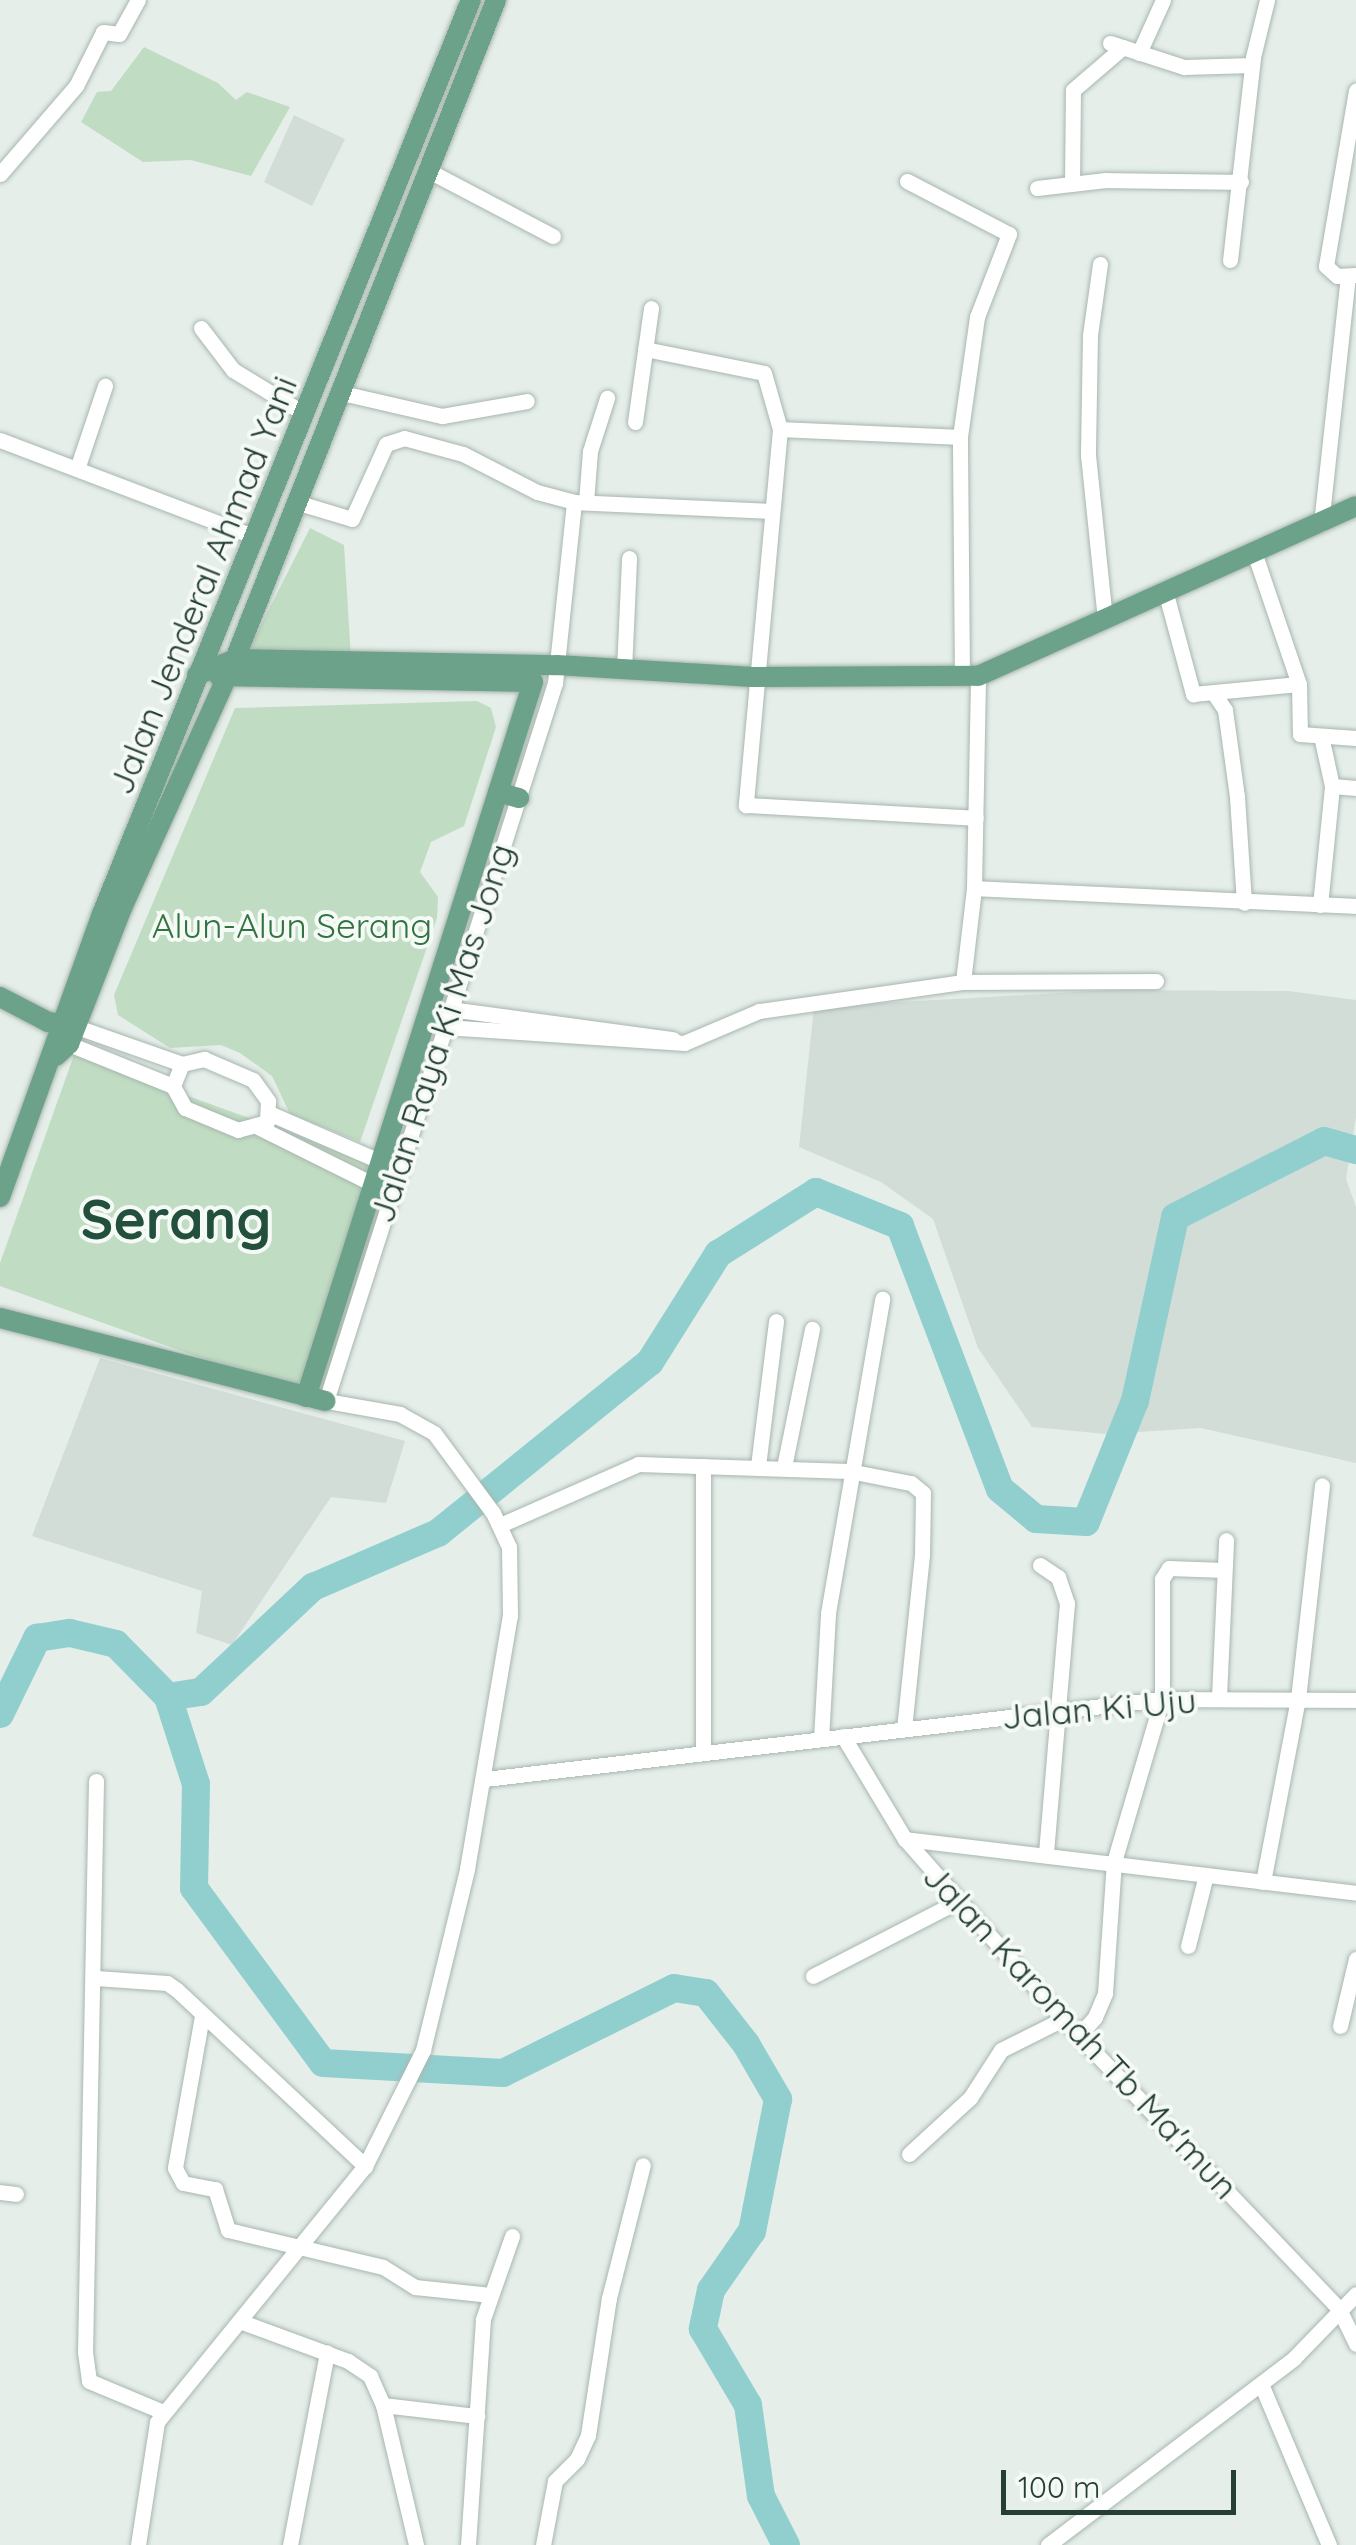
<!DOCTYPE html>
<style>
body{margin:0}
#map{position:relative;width:1356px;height:2545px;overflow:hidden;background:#e5eee9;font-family:Quicksand,sans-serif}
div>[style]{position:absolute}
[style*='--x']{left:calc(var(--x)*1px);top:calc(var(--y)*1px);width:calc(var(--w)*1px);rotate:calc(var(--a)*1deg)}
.built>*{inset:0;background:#d3ddd7}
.green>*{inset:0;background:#c0ddc3}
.river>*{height:28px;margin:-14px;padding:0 14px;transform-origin:14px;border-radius:14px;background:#91cfce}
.roads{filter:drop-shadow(0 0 2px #a8b6af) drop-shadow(0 0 2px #a8b6af)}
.minor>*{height:15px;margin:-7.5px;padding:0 7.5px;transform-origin:7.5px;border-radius:7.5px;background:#fff}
.major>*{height:20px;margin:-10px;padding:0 10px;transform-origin:10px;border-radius:10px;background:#6ca18a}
span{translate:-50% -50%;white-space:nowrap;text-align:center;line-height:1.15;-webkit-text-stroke:8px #f6faf7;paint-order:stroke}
.street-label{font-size:35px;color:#253f34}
.park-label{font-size:35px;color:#317440}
.town-label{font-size:55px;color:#22503d;font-weight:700}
.scale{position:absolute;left:1001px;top:2470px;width:235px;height:45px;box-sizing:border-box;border:5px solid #253f34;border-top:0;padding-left:12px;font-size:30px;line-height:35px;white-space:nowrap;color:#253f34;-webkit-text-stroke:8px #f6faf7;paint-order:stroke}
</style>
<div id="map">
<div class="built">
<div style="clip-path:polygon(294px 115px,345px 139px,312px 206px,264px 182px)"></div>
<div style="clip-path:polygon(1111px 990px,1288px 991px,1356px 1000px,1356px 1117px,1346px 1179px,1356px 1207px,1356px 1463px,1201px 1428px,1106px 1434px,1032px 1427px,978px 1348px,933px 1219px,881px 1182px,799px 1147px,814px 1007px)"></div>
<div style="clip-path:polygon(100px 1358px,405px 1441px,386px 1503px,331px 1497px,232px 1645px,196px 1633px,202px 1591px,32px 1536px)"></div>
</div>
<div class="green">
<div style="clip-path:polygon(144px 47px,218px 83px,236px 100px,247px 92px,290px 107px,251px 176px,191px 160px,143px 162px,81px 122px,97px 92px,111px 91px)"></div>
<div style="clip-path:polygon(310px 528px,344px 545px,351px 658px,249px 649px)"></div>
<div style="clip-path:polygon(477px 701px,491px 708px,496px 727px,464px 826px,431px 842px,420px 872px,438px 897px,437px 918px,360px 1142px,290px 1114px,272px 1076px,240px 1053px,221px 1045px,170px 1048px,118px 1015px,114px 995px,235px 708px)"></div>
<div style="clip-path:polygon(74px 1055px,399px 1172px,318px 1400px,0 1286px,0 1263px)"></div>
</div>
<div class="river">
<div style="--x:168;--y:1697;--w:91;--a:72.2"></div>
<div style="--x:196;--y:1784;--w:104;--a:91.1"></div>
<div style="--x:194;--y:1888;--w:217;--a:53.6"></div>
<div style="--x:323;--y:2063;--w:180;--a:3.2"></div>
<div style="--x:503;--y:2073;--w:191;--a:-26.4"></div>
<div style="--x:674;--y:1988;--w:32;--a:9"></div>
<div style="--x:706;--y:1993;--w:65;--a:51.9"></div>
<div style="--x:746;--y:2044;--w:64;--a:59.8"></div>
<div style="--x:778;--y:2099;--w:135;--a:101.1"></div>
<div style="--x:752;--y:2231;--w:72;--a:124.8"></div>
<div style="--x:711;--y:2290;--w:40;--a:102"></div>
<div style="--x:703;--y:2329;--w:88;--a:59.4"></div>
<div style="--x:748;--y:2405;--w:92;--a:81.9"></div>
<div style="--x:761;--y:2496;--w:55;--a:63"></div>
<div style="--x:0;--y:1714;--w:85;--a:-64"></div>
<div style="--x:37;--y:1638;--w:33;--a:-9"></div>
<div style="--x:70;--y:1633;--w:47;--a:13.4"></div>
<div style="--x:116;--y:1644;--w:74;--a:45.5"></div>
<div style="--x:168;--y:1697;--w:33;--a:-9"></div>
<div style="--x:201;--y:1692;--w:154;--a:-43.2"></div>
<div style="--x:313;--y:1587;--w:136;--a:-23.4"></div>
<div style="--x:438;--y:1533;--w:272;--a:-38.9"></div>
<div style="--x:650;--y:1362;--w:128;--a:-57.8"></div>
<div style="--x:718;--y:1254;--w:116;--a:-32.3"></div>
<div style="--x:816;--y:1192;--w:91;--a:22"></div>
<div style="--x:900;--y:1226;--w:281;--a:69.2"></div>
<div style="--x:1000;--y:1489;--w:47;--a:39.8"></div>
<div style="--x:1036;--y:1519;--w:50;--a:3.4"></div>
<div style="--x:1086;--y:1522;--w:131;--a:-68"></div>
<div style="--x:1135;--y:1401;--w:188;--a:-77.7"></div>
<div style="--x:1175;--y:1217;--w:167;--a:-27"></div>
<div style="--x:1324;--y:1141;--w:33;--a:16"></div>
</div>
<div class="roads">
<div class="minor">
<div style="--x:1110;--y:43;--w:78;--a:18"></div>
<div style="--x:1184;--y:67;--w:68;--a:-1.7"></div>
<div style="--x:1139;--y:53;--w:58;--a:-65.6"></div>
<div style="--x:429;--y:171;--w:140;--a:27.7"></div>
<div style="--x:0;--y:174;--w:116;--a:-49.2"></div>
<div style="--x:76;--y:86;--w:60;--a:-63.4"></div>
<div style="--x:103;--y:32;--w:16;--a:7"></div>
<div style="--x:119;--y:34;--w:39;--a:-61"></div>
<div style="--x:907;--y:181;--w:115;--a:27.5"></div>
<div style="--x:1009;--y:234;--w:89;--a:111.1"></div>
<div style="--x:977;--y:317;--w:121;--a:98.1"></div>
<div style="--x:1072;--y:184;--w:94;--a:-89.4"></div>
<div style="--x:1073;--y:90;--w:66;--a:-40.7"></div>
<div style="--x:1037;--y:188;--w:69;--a:-6.6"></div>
<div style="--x:1106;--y:180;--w:135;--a:0.8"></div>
<div style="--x:1230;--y:260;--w:204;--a:-83.5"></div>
<div style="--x:1253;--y:57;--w:59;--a:-76.2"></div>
<div style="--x:1100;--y:264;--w:72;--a:98"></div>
<div style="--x:1090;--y:335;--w:120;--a:91"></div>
<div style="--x:1088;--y:455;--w:166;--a:84.1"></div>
<div style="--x:1355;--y:275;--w:18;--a:177"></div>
<div style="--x:1337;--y:276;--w:15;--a:-138"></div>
<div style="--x:1326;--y:266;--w:178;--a:-80.3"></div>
<div style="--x:201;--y:328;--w:53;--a:52.7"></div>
<div style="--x:233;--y:370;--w:84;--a:31.4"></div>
<div style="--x:645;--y:349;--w:121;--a:11.4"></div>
<div style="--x:764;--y:373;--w:58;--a:74.1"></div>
<div style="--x:342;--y:393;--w:103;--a:13"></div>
<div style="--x:442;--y:416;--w:86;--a:-10"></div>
<div style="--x:635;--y:422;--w:115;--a:-82"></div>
<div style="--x:0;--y:440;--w:271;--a:20.8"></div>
<div style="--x:77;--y:469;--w:88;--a:-71.4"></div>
<div style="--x:586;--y:502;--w:51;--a:-85.5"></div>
<div style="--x:590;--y:451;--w:56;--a:-72.2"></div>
<div style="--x:299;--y:503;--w:55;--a:16.8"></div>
<div style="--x:352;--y:519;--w:82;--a:-65.6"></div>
<div style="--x:386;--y:444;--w:19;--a:-18"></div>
<div style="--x:404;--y:438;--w:61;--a:15.2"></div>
<div style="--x:463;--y:454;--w:83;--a:27.2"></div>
<div style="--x:537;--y:492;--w:38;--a:15"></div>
<div style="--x:574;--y:502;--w:197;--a:2.6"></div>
<div style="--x:1321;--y:524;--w:249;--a:-83.8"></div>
<div style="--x:1254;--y:552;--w:139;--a:71.2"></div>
<div style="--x:1299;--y:684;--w:50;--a:88.9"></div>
<div style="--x:1300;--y:734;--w:56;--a:4.1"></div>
<div style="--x:1166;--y:594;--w:104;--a:74.9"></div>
<div style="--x:1193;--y:694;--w:106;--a:-5.4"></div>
<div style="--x:624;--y:670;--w:112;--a:-87.4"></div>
<div style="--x:962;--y:676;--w:239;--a:-90.5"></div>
<div style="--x:960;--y:437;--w:180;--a:-177.5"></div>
<div style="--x:780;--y:429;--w:378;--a:95.2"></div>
<div style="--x:746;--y:805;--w:230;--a:3.2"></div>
<div style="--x:1215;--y:695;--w:18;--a:56"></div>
<div style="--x:1225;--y:710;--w:88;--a:82.1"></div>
<div style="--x:1237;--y:797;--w:106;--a:86.2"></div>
<div style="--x:1332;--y:786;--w:24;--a:5"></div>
<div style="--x:974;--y:888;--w:382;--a:2.7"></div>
<div style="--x:1320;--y:905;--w:120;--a:-84.2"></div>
<div style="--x:1332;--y:786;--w:51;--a:-102.4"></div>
<div style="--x:963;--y:982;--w:193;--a:-0.3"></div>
<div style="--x:450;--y:1009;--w:225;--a:7.7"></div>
<div style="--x:77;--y:1027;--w:111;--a:19.4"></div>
<div style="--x:182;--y:1064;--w:23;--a:-13"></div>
<div style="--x:204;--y:1059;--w:53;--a:23.2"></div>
<div style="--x:253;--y:1080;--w:26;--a:54"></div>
<div style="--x:268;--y:1101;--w:21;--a:93"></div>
<div style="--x:267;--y:1122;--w:30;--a:165"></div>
<div style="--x:238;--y:1130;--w:57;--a:-157.5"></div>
<div style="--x:185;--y:1108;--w:25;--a:-119"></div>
<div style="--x:173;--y:1086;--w:24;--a:-68"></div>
<div style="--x:445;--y:1027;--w:240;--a:3.8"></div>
<div style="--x:684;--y:1043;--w:82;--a:-23.1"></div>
<div style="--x:759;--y:1011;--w:206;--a:-8.1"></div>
<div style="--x:963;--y:982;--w:95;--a:-83.3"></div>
<div style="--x:974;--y:888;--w:212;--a:-88.9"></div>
<div style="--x:69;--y:1044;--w:112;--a:22"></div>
<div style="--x:271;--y:1114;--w:131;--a:23.4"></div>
<div style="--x:258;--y:1127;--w:137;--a:26.4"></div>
<div style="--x:703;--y:1466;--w:287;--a:90"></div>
<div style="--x:758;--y:1466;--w:146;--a:-82.9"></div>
<div style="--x:784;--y:1467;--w:141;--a:-78.5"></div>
<div style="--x:500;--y:1525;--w:151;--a:-23.8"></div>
<div style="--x:638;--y:1464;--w:211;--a:1.9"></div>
<div style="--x:849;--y:1471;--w:63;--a:11"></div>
<div style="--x:911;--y:1483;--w:16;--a:40"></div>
<div style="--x:923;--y:1493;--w:62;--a:90.9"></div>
<div style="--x:922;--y:1555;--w:175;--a:95.9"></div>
<div style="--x:1040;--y:1565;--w:22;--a:34"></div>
<div style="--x:1058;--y:1577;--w:28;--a:71"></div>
<div style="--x:1067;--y:1603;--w:251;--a:94.8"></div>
<div style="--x:1219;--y:1697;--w:157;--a:-87.4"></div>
<div style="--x:843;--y:1736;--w:120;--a:59"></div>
<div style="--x:905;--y:1839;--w:240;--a:48.7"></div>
<div style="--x:1063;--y:2019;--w:400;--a:46.4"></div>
<div style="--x:1339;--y:2309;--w:39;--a:64"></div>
<div style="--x:821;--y:1739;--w:126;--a:-86.8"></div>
<div style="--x:828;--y:1613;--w:319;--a:-80.2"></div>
<div style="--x:485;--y:1779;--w:682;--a:-6.74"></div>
<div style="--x:1162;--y:1699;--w:194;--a:0.3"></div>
<div style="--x:96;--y:1781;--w:571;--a:91.1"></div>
<div style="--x:85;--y:2352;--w:29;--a:82"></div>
<div style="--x:89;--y:2381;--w:80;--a:22.7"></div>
<div style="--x:905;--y:1839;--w:454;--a:6.8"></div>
<div style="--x:1263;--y:1882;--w:186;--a:-79.2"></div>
<div style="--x:1298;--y:1699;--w:215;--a:-83.6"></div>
<div style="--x:1188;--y:1946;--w:73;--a:-75.8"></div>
<div style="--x:813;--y:1976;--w:163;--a:-27.3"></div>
<div style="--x:96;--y:1978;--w:71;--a:4"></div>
<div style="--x:167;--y:1983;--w:12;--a:35"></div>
<div style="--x:177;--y:1990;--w:258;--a:43.1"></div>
<div style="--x:202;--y:2016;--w:154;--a:100.1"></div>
<div style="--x:175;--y:2168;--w:17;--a:62"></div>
<div style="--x:183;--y:2183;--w:33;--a:11"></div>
<div style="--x:215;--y:2189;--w:43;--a:72.4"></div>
<div style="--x:228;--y:2230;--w:159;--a:13.4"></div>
<div style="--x:383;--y:2267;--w:38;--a:32"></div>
<div style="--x:415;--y:2287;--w:76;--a:6"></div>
<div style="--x:1340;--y:2026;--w:69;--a:-76.6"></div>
<div style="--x:1079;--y:2035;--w:24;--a:-48"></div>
<div style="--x:1095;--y:2017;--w:26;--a:-67"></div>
<div style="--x:1105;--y:1993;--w:131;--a:-86.1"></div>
<div style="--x:1114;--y:1862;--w:170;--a:-73.6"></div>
<div style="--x:1162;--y:1699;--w:120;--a:-90"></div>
<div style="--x:1162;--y:1579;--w:13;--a:-58"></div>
<div style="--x:1169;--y:1568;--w:55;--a:2.1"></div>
<div style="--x:909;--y:2154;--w:83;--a:-42.6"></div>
<div style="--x:970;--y:2098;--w:57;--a:-57.1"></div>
<div style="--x:1001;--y:2050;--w:69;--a:-26.6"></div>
<div style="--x:0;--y:2192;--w:16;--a:7"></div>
<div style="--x:242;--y:2322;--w:113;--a:20.2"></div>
<div style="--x:348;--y:2361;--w:27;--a:34"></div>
<div style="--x:370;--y:2376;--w:32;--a:66"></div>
<div style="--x:383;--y:2405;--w:144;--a:76.7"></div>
<div style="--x:1261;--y:2384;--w:175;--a:67.1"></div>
<div style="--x:383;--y:2405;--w:95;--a:6.7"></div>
<div style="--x:138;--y:2545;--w:124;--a:-81.2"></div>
<div style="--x:157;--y:2422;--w:330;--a:-50.9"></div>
<div style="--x:365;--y:2166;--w:130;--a:-63.4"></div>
<div style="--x:423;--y:2050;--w:186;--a:-76.3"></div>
<div style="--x:467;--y:1869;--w:257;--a:-80.4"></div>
<div style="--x:510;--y:1616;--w:69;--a:-90.8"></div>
<div style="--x:509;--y:1547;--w:38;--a:-115"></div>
<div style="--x:493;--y:1513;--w:99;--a:-126.4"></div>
<div style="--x:434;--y:1433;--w:39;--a:-151"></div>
<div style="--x:400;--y:1414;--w:75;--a:-170"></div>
<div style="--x:326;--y:1401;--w:754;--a:-72.31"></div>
<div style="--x:555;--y:683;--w:182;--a:-84"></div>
<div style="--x:290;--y:2545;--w:196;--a:-79.1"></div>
<div style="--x:468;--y:2545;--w:226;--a:-86.2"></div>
<div style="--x:483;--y:2319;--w:88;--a:-70.7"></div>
<div style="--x:543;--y:2545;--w:65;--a:-79.4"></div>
<div style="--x:555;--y:2481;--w:31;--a:-45"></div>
<div style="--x:577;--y:2459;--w:26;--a:-65"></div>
<div style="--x:588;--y:2435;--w:139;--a:-81.3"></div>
<div style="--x:609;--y:2298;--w:137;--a:-75.7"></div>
<div style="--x:1048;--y:2545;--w:309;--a:-37.2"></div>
<div style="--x:1294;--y:2358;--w:89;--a:-45.9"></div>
</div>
<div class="major">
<div style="--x:197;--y:675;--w:41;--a:-22.8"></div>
<div style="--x:235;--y:659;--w:322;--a:1.1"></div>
<div style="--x:557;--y:665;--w:196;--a:3.5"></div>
<div style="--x:753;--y:677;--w:225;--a:-0.3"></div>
<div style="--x:978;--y:676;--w:414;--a:-24.2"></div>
<div style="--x:219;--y:676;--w:314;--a:1.1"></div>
<div style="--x:533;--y:682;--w:750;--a:107.61"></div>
<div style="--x:498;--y:792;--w:22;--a:16"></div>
<div style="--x:0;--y:997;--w:54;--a:27.5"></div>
<div style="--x:48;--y:1022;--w:23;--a:7"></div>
<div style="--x:56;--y:1056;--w:18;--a:-43"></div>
<div style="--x:69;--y:1044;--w:146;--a:-68.7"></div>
<div style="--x:122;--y:908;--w:273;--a:-65.6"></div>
<div style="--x:235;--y:659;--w:709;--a:-68.39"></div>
<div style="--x:0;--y:1197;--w:301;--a:-70.2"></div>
<div style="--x:102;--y:914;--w:986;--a:-68.02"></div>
<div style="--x:0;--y:1318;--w:336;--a:14.3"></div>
</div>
</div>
<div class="street-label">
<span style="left:202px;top:585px;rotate:-68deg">Jalan Jenderal Ahmad Yani</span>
<span style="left:441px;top:1033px;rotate:-72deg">Jalan Raya Ki Mas Jong</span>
<span style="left:1099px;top:1708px;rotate:-5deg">Jalan Ki Uju</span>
<span style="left:1081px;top:2031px;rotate:47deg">Jalan Karomah Tb Ma'mun</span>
</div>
<div class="park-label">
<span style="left:292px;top:925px">Alun-Alun Serang</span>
</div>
<div class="town-label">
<span style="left:176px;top:1219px">Serang</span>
</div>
<div class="scale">100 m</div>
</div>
